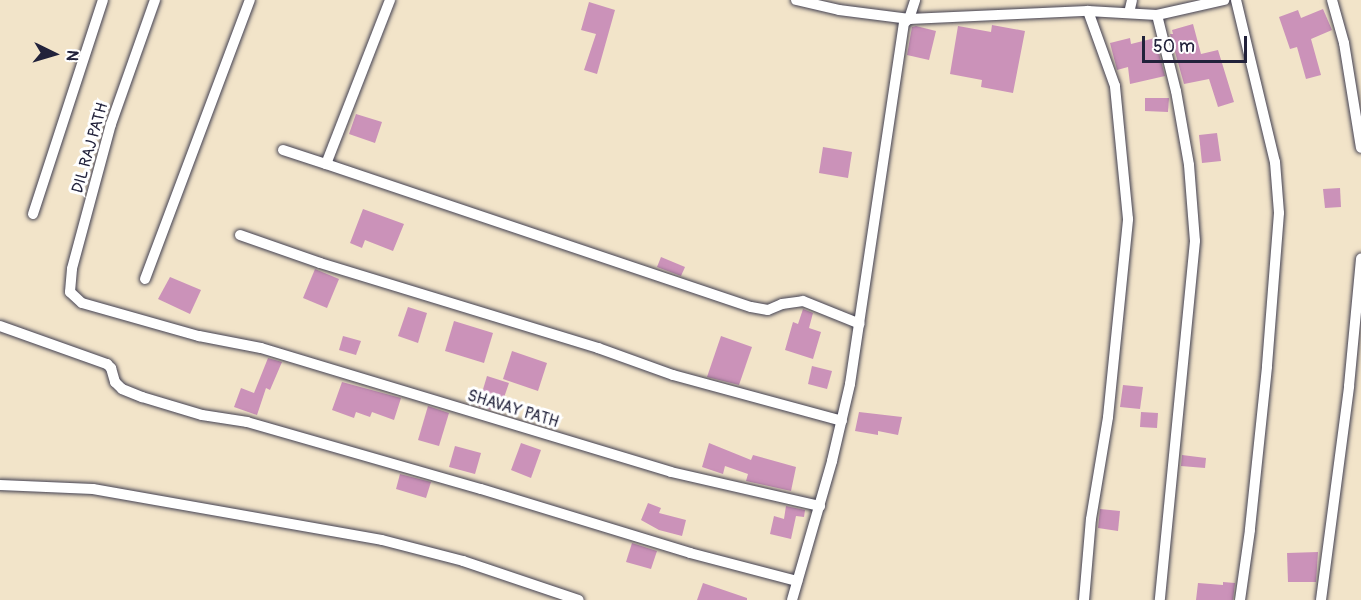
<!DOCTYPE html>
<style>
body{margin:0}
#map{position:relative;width:1361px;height:600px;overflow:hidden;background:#f2e4c9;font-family:Pangolin,sans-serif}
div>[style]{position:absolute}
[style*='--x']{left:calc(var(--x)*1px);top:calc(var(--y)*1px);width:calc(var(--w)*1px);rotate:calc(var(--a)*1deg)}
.building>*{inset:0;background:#cb92b9}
.roads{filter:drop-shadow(0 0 2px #413f50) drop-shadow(0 0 2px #413f50)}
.minor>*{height:10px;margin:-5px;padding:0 5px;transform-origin:5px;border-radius:5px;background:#fff}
span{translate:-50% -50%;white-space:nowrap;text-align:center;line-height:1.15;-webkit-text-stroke:6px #fff;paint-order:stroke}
.street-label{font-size:16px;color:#22223b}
.north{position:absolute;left:24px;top:24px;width:60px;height:60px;-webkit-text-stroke:4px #fff;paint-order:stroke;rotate:95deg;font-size:16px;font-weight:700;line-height:24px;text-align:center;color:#22223b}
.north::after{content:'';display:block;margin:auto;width:21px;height:27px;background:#22223b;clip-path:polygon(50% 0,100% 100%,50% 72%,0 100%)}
.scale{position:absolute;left:1142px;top:36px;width:105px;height:27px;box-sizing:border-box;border:3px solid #22223b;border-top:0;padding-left:8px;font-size:18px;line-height:21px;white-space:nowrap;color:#22223b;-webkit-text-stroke:4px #fff;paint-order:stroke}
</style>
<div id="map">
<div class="building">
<div style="clip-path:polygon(589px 2px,615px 10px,597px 74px,584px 70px,596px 34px,581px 30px)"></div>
<div style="clip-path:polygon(1323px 9px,1332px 30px,1311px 39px,1321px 75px,1306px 79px,1297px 47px,1290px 49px,1279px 17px,1298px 10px,1301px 18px)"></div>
<div style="clip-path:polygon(1193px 24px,1201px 54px,1218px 50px,1234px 102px,1218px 107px,1209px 79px,1184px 84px,1170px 34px,1173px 34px,1172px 30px)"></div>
<div style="clip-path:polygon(992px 25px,1025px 31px,1013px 93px,981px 87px,982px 80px,950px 74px,958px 26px,991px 32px)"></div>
<div style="clip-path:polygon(916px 26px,936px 31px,929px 60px,907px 55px,912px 27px)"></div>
<div style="clip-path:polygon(1130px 38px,1131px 44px,1155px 38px,1165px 76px,1130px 84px,1128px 67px,1117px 70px,1110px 43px)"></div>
<div style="clip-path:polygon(1145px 98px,1169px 98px,1168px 112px,1145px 111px)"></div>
<div style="clip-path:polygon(356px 114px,382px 122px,375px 143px,349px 134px)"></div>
<div style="clip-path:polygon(1217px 133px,1221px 161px,1202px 163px,1199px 135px)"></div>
<div style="clip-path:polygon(823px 147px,852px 152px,848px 178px,819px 173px)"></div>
<div style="clip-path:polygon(1340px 188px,1341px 207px,1325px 208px,1323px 189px)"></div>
<div style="clip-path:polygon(363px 209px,404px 224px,393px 251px,365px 240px,362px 248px,350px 243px)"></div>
<div style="clip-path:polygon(661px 257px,685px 267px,681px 276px,657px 267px)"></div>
<div style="clip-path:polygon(315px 269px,339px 279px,327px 308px,303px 298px)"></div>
<div style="clip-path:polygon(170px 277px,201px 290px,190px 314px,158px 299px)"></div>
<div style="clip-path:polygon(408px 307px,427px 313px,418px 343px,398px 336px)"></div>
<div style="clip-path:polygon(803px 309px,813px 313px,809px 328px,821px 332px,813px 359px,785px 350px,793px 322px,798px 324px)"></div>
<div style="clip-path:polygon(454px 321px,493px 333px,484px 363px,445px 351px)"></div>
<div style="clip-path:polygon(343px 336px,361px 341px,356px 355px,339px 350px)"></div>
<div style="clip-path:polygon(721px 336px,752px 347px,739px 385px,707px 377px)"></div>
<div style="clip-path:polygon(512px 351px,547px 363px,538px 391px,503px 379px)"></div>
<div style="clip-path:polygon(268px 358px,282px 362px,270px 390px,266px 388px,257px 415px,234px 407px,241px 388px,254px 393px)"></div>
<div style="clip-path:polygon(812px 366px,832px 371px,827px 389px,808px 384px)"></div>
<div style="clip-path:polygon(487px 376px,509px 383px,499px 412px,478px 406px)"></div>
<div style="clip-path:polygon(342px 382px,401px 398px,394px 420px,372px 412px,370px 417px,356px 412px,354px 418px,332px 410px)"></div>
<div style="clip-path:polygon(1123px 385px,1143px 387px,1140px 409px,1120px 407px)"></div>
<div style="clip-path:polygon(428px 406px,449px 413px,439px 446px,418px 440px)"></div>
<div style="clip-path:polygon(859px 412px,902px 417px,898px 435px,878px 431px,878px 435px,855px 431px)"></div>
<div style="clip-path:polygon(1141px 412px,1158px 413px,1157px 428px,1140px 427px)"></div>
<div style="clip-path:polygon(521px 443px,541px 450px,531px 478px,511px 470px)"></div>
<div style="clip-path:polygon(709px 443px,751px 460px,753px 455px,796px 467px,791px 491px,746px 481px,748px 474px,725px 466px,723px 474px,702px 467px)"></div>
<div style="clip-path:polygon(455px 446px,481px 453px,475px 474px,449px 467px)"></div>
<div style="clip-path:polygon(1182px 455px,1206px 458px,1205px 468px,1181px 466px)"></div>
<div style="clip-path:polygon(400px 474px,431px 482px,426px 498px,396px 489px)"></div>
<div style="clip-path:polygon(648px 503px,661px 508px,659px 513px,686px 520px,682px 536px,659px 530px,641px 520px)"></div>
<div style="clip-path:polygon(786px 506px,805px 510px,804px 517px,796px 516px,791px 539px,770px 534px,774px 516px,784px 519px)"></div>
<div style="clip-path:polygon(1100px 509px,1120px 511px,1118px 531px,1098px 528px)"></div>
<div style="clip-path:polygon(632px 543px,657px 551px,651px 569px,626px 562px)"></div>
<div style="clip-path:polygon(1318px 552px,1316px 582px,1288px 582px,1287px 553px)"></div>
<div style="clip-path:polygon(1223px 582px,1235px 583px,1233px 600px,1196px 600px,1198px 583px,1223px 585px)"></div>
<div style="clip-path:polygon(703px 583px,747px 598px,747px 600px,697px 600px)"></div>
</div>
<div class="roads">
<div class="minor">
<div style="--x:155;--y:0;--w:132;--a:109.5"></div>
<div style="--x:111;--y:124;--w:150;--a:105.1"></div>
<div style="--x:72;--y:269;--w:23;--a:95"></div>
<div style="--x:70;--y:292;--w:16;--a:43"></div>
<div style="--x:82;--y:303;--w:122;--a:15.8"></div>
<div style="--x:199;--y:336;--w:63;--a:11"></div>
<div style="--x:261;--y:348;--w:428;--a:16.8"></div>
<div style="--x:671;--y:472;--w:153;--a:12.9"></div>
<div style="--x:390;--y:0;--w:176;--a:111.3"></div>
<div style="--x:326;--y:164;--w:448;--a:18.6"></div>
<div style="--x:751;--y:307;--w:17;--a:10"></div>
<div style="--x:768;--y:310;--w:15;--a:-23"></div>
<div style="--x:782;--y:304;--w:21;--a:-8"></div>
<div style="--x:803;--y:301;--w:61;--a:22"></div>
<div style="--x:796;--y:0;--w:44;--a:13.1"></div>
<div style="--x:839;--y:10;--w:71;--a:7.3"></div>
<div style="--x:909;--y:19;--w:179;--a:-2.6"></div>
<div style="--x:1088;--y:11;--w:69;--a:3.3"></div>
<div style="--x:1157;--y:15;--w:69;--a:-12.6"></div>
<div style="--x:1236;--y:0;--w:167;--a:76.5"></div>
<div style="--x:1275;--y:162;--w:51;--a:85.5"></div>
<div style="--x:1279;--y:213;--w:154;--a:94.5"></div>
<div style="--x:1267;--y:367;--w:164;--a:96"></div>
<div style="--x:1250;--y:530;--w:71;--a:98.1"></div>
<div style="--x:1332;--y:0;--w:45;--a:74.4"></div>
<div style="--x:1344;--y:43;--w:106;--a:80.8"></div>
<div style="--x:1129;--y:13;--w:13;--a:-77"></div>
<div style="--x:1157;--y:15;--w:78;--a:76"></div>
<div style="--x:1176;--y:91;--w:75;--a:80"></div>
<div style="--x:1189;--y:165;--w:76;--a:85.5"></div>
<div style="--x:1195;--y:241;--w:361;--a:95.6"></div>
<div style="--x:283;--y:150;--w:45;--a:18"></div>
<div style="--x:33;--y:214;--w:225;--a:-71.9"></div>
<div style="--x:240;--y:235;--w:85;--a:19.3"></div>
<div style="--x:320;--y:263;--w:291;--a:17"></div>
<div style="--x:598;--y:348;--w:80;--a:19.8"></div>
<div style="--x:673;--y:375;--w:175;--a:15.2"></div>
<div style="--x:145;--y:279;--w:298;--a:-69.4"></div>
<div style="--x:0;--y:326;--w:114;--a:19.6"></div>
<div style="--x:107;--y:364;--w:6;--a:45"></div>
<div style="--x:111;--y:368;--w:15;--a:74"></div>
<div style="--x:115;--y:382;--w:10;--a:45"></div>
<div style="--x:122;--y:389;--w:22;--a:22"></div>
<div style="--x:142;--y:397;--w:63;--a:16.7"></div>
<div style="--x:202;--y:415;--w:46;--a:8.8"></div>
<div style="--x:247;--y:422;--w:243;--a:16"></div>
<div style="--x:481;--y:489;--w:219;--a:17"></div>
<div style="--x:690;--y:553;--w:111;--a:14.7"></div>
<div style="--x:0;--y:485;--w:93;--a:2.5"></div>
<div style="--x:93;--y:489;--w:293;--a:10"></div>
<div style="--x:382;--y:540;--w:84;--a:14.5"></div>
<div style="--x:463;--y:561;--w:122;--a:18.6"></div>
<div style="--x:792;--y:600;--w:145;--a:-73.9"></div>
<div style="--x:832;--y:461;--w:79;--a:-76.8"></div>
<div style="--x:850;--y:384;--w:365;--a:-81.5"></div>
<div style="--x:904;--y:23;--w:6;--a:-39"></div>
<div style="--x:909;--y:19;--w:20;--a:-72"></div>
<div style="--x:1084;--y:600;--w:81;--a:-85.1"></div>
<div style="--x:1091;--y:519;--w:103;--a:-80.5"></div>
<div style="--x:1108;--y:417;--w:199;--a:-84.2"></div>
<div style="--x:1128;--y:219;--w:134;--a:-95.6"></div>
<div style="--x:1115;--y:86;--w:80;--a:-109.8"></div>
<div style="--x:1321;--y:600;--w:216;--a:-82.5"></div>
<div style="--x:1349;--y:386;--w:128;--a:-84.6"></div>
</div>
</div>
<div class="street-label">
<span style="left:90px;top:148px;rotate:-74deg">DIL RAJ PATH</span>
<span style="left:513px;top:409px;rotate:17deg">SHAVAY PATH</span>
</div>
<div class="north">N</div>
<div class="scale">50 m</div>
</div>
